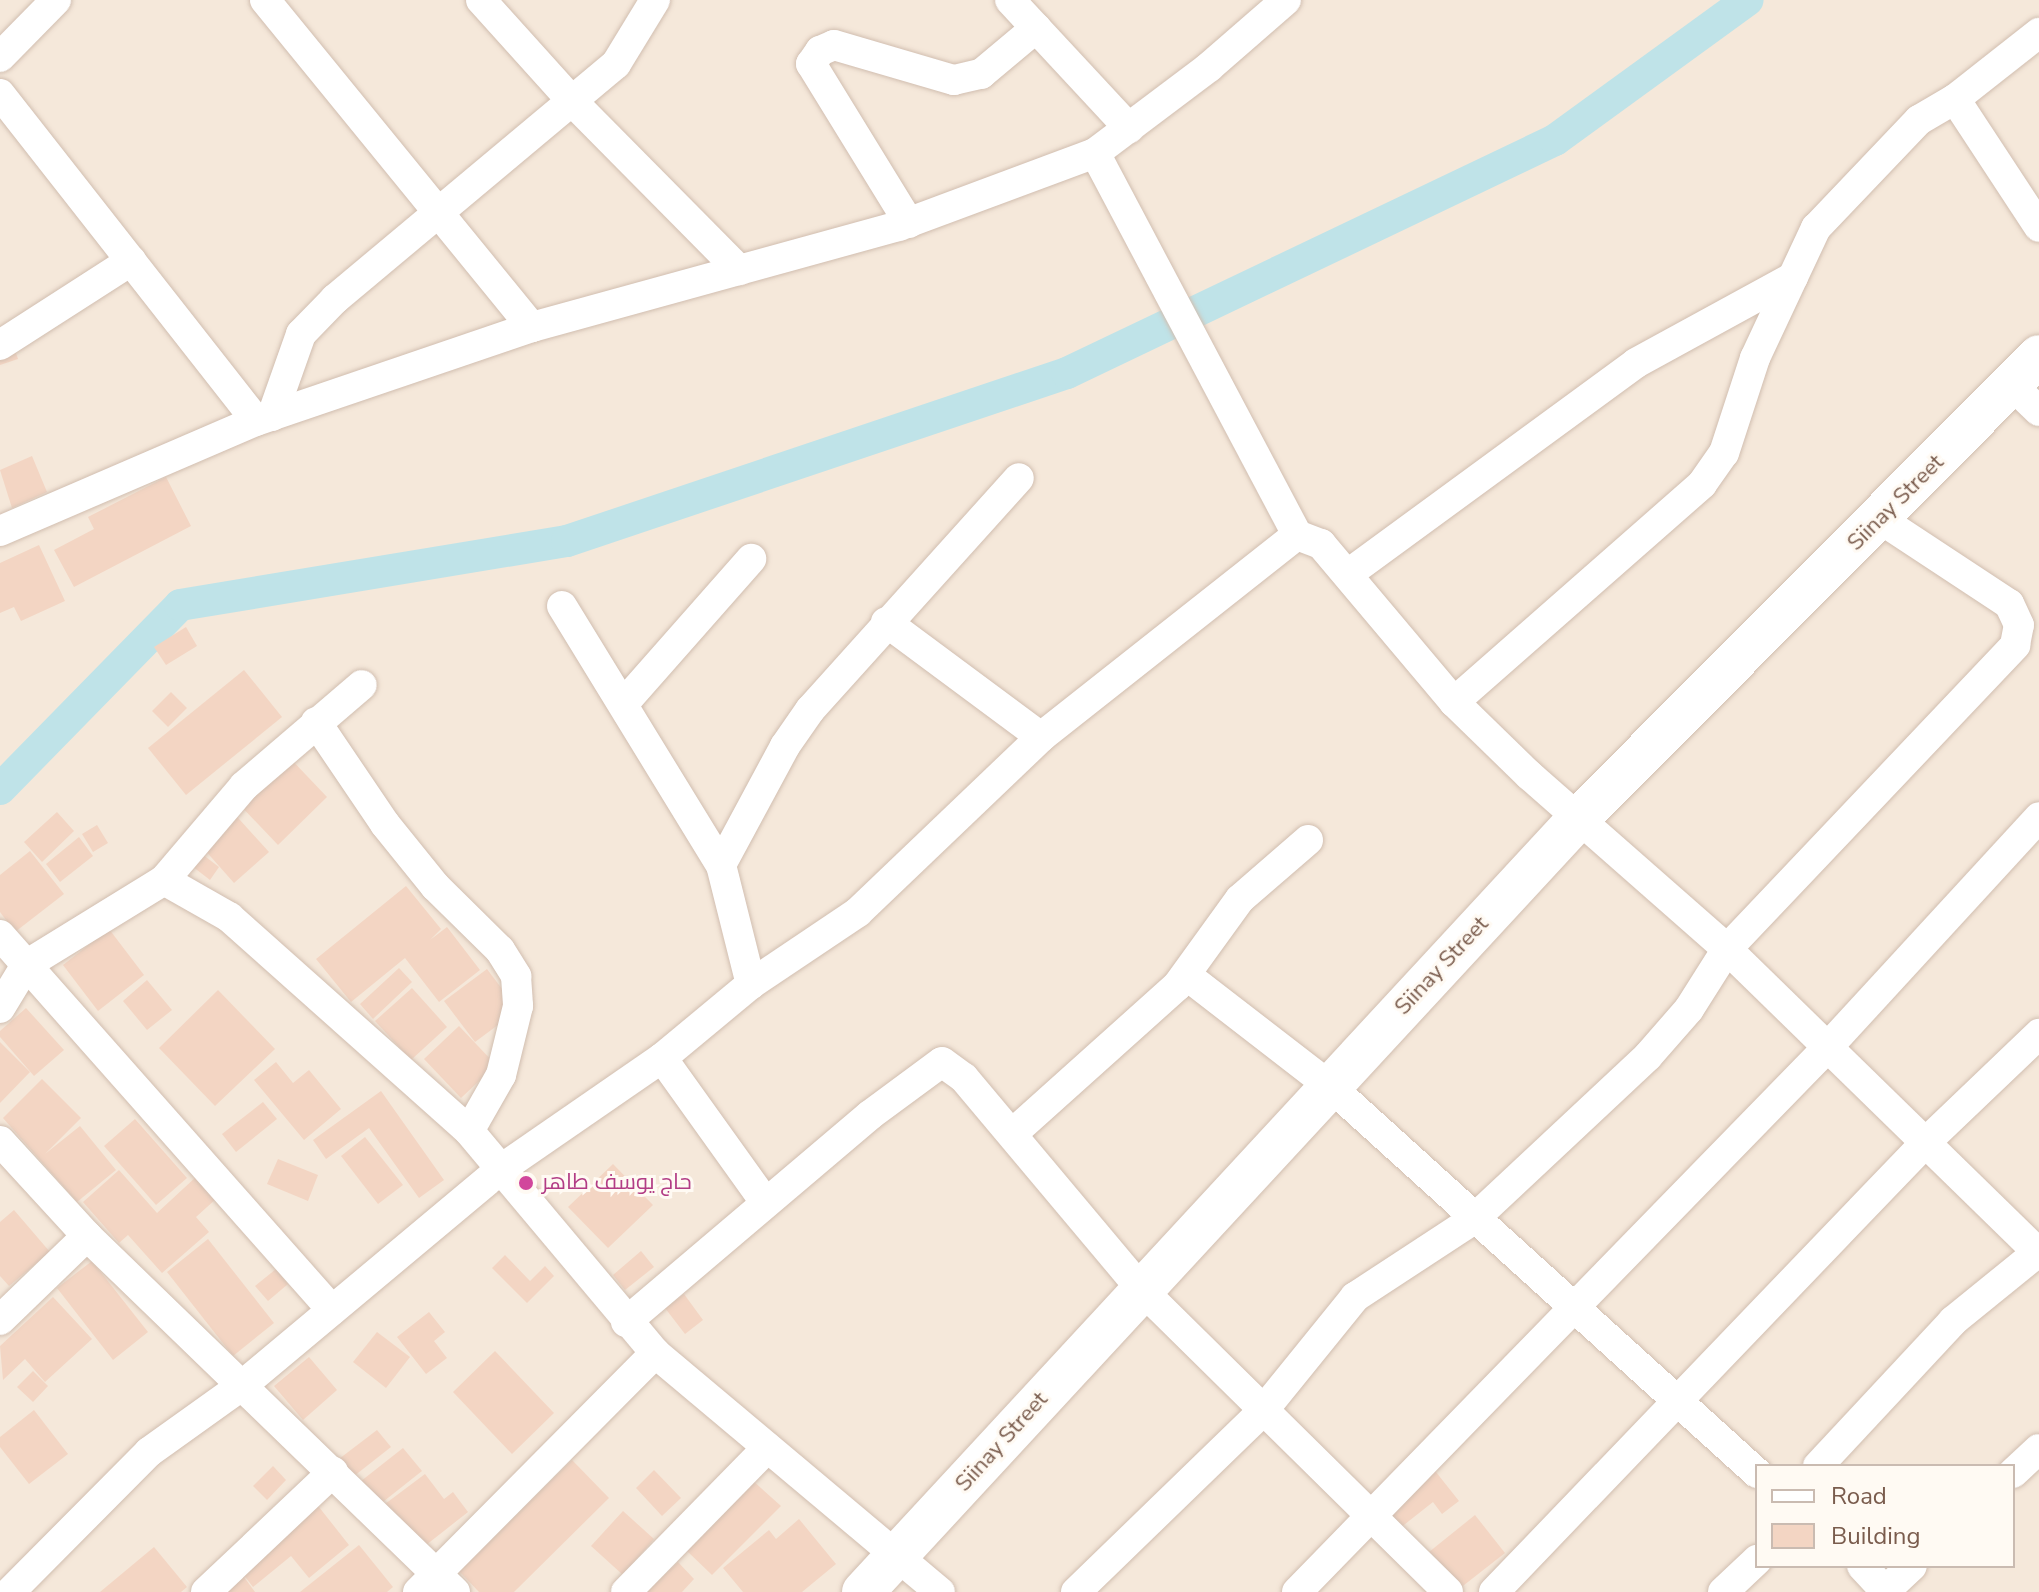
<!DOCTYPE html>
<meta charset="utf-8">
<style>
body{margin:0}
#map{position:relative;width:2039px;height:1592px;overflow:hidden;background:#fdf6ec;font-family:"Nunito Sans",Cairo,sans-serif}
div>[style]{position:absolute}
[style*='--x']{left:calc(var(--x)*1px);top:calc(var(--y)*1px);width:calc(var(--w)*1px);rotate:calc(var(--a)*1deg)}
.residential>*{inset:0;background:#f5e8da}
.canal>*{height:32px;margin:-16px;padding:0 16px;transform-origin:16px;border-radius:16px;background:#bfe3e8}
.building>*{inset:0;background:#f3d5c3}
.roads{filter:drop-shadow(0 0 2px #d1beb0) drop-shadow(0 0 2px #d1beb0)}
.street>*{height:30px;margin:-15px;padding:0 15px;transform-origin:15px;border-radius:15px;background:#fff}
.secondary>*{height:42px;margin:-21px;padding:0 21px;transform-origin:21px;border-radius:21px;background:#fff}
.dots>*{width:22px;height:22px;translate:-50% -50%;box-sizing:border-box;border:4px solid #fffaf3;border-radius:50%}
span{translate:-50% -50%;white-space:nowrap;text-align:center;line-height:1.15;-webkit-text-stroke:6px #fffaf3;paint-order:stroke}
.street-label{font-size:22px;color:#7a5c4d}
.hotel-label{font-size:22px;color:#b23c85}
.left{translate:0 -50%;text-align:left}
.legend{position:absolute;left:1755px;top:1464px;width:260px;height:104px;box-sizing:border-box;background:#fffaf3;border:2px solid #cabbb1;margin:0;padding:10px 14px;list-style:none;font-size:24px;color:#7a5c4d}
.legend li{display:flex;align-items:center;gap:16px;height:40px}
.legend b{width:40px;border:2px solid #cabbb1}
</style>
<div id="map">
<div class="residential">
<div style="clip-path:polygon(evenodd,0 0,2039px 0,2039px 1592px,0 1592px,0 0,1757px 1466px,2013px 1466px,2013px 1566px,1757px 1566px,1757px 1466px)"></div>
</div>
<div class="canal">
<div style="--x:0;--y:789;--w:257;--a:-45.6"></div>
<div style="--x:180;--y:605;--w:392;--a:-9.4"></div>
<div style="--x:567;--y:541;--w:527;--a:-18.57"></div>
<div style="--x:1067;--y:373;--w:541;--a:-25.52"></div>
<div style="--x:1555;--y:140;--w:238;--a:-36"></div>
</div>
<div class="building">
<div style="clip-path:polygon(10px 335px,18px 359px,0 365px,0 338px)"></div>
<div style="clip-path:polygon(32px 456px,47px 492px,12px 508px,0 470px)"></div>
<div style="clip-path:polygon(166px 477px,191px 526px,74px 587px,54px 550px,94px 529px,88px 517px)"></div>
<div style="clip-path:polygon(39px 545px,65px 601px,21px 621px,14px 607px,0 613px,0 563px)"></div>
<div style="clip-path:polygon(186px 627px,197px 646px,166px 665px,154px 647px)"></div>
<div style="clip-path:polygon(244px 670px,282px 717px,186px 795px,148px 748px)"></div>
<div style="clip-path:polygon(171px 692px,187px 708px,168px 727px,152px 711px)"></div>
<div style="clip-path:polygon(287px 755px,327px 797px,278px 845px,238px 803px)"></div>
<div style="clip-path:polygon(230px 809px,269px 852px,234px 883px,196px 840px)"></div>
<div style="clip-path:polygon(57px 812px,74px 831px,42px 862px,24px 842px)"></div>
<div style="clip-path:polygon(97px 825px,108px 843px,93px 852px,82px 834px)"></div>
<div style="clip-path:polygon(79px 837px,93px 856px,60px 882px,46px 864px)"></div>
<div style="clip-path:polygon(30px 851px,64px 894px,15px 932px,0 912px,0 875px)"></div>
<div style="clip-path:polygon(198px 851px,219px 867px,210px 880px,188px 863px)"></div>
<div style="clip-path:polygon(406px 886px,441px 929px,430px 940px,447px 927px,480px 970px,439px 1002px,405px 958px,351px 1002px,316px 959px)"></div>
<div style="clip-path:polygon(109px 929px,144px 975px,98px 1011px,63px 965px)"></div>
<div style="clip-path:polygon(399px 968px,412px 982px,373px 1019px,360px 1004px)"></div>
<div style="clip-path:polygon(487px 969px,518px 1010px,475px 1042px,444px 1001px)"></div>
<div style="clip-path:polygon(147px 980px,172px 1010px,147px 1030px,123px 1001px)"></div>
<div style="clip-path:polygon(412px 988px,447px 1027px,411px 1060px,375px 1021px)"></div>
<div style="clip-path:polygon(218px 990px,275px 1049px,215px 1106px,159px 1048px)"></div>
<div style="clip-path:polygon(26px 1008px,64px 1050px,34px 1076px,0 1037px,0 1031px)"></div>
<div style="clip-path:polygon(459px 1026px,496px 1065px,461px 1098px,424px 1059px)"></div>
<div style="clip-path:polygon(0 1042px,30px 1072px,0 1103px)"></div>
<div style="clip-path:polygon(276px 1062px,293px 1083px,309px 1070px,341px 1109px,304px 1140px,254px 1080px)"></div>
<div style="clip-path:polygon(42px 1079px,81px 1118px,45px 1154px,80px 1126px,116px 1170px,77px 1202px,3px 1118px)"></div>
<div style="clip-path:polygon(381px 1091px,444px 1180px,419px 1198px,369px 1128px,326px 1159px,313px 1140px)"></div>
<div style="clip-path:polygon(263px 1102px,277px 1119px,236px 1152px,222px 1134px)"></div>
<div style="clip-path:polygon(135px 1119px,187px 1178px,156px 1205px,104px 1146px)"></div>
<div style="clip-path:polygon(365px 1137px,403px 1185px,378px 1204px,341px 1156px)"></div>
<div style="clip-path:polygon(278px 1159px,318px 1175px,308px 1201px,267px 1184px)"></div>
<div style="clip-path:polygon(613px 1164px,653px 1205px,608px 1248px,568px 1207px)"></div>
<div style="clip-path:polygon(119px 1170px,157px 1213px,197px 1176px,217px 1198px,196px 1217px,209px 1232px,162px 1273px,128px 1235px,119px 1243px,83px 1202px)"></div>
<div style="clip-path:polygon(14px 1210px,50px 1252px,9px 1286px,0 1276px,0 1222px)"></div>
<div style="clip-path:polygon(208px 1239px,274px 1323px,233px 1356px,167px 1272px)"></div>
<div style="clip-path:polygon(641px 1251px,654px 1267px,625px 1290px,613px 1275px)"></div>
<div style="clip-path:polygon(505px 1255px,530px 1281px,545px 1266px,554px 1276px,527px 1303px,492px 1268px)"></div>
<div style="clip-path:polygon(92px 1261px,148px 1332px,113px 1360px,57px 1288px)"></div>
<div style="clip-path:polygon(276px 1269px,288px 1284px,268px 1301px,255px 1286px)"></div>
<div style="clip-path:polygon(684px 1294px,703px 1320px,685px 1334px,665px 1308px)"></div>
<div style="clip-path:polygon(53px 1297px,92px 1339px,45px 1382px,25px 1359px,3px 1380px,0 1346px)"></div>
<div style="clip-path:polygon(429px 1312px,445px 1332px,434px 1341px,447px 1358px,426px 1374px,397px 1337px)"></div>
<div style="clip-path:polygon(377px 1332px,410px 1357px,386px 1388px,353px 1362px)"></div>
<div style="clip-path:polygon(495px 1351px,554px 1413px,512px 1454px,453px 1392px)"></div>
<div style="clip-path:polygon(309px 1357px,337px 1390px,303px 1420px,274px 1386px)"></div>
<div style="clip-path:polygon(33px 1371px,48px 1386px,33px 1402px,17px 1387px)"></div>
<div style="clip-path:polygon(34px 1410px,68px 1454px,29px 1484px,0 1447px,0 1437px)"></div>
<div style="clip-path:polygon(377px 1430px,391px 1447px,349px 1480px,335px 1462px)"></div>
<div style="clip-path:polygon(403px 1448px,422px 1471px,374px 1509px,356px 1485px)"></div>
<div style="clip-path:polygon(572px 1460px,609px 1498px,514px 1592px,479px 1592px,459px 1571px)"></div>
<div style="clip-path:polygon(273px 1466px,286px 1480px,267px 1500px,253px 1486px)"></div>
<div style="clip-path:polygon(1432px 1467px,1459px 1501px,1442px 1514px,1433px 1502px,1395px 1532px,1378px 1510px)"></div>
<div style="clip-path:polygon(654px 1470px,681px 1498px,662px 1516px,636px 1488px)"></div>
<div style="clip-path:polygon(425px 1474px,444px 1499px,453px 1492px,468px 1512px,421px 1549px,385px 1504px)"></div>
<div style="clip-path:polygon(751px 1479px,781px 1506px,712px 1575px,686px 1550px)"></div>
<div style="clip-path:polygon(315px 1502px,349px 1545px,309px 1578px,291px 1556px,253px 1587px,236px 1565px)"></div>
<div style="clip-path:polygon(623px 1511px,654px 1539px,623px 1575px,591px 1546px)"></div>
<div style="clip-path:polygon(1475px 1515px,1505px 1553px,1459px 1589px,1429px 1552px)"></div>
<div style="clip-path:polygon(799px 1519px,836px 1564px,802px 1592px,743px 1592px,723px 1568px,769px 1530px,776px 1539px)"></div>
<div style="clip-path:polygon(359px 1545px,393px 1587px,387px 1592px,300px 1592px)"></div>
<div style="clip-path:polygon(154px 1547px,187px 1587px,181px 1592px,100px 1592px)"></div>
<div style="clip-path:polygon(678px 1562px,694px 1579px,682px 1592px,646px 1592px)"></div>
<div style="clip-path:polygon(244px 1577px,255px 1592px,225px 1592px)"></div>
</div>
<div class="roads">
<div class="street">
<div style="--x:265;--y:0;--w:422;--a:50.8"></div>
<div style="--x:481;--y:0;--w:136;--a:48"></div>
<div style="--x:572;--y:101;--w:238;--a:45.3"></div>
<div style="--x:1010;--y:0;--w:175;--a:47.1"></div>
<div style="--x:0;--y:57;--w:80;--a:-45.5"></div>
<div style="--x:0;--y:94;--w:415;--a:51.9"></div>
<div style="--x:1955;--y:99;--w:153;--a:56.7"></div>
<div style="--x:1095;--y:153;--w:432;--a:62.1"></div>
<div style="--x:909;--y:223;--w:187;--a:-121.6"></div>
<div style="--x:811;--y:64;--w:16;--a:-55"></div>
<div style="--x:820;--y:51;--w:15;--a:-23"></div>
<div style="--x:834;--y:45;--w:125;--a:16.3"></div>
<div style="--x:954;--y:80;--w:28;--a:-13"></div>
<div style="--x:981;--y:74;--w:72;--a:-39.9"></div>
<div style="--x:0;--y:345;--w:156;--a:-32.7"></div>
<div style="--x:2013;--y:386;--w:36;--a:44"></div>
<div style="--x:272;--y:416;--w:87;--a:-70.5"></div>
<div style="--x:301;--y:334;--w:49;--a:-45.8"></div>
<div style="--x:335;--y:299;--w:366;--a:-39.9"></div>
<div style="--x:616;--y:64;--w:75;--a:-58.6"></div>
<div style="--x:0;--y:531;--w:279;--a:-23.3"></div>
<div style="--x:256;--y:421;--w:292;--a:-18.8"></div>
<div style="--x:532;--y:327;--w:381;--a:-15.4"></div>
<div style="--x:899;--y:226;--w:209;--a:-20.4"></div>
<div style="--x:1095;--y:153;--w:143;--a:-37"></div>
<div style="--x:1209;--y:67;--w:102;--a:-41"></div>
<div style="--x:1348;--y:574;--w:357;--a:-36.2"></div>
<div style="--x:1636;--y:363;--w:179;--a:-28.7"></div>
<div style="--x:562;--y:606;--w:304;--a:58.5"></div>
<div style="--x:721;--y:865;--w:123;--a:75.9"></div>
<div style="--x:886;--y:622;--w:193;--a:36.6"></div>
<div style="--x:625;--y:702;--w:191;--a:-48.6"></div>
<div style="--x:1454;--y:702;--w:330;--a:-41.3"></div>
<div style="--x:1702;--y:484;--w:38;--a:-55"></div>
<div style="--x:1724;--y:453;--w:100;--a:-71.9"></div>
<div style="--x:1755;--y:358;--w:144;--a:-64.9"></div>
<div style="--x:1816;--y:228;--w:149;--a:-46.4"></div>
<div style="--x:1919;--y:120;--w:42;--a:-30.3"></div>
<div style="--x:1955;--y:99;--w:107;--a:-38.2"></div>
<div style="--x:316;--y:722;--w:123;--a:55.9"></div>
<div style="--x:385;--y:824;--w:80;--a:51.1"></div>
<div style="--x:435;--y:886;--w:91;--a:44.6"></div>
<div style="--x:500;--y:950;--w:31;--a:58"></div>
<div style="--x:516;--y:976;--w:30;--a:86"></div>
<div style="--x:518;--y:1006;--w:71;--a:103.8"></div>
<div style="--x:501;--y:1075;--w:64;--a:119.7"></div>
<div style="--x:721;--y:865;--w:135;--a:-61.7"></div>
<div style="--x:785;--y:746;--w:44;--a:-55.2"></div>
<div style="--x:810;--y:710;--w:312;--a:-48"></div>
<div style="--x:164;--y:880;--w:75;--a:29.6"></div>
<div style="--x:229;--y:917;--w:322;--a:41.7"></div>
<div style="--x:469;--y:1131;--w:290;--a:50"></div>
<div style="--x:655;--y:1353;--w:372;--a:40"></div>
<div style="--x:0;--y:935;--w:501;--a:48.48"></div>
<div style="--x:1186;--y:975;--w:183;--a:37.7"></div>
<div style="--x:1331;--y:1087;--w:575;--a:42.18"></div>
<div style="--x:0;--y:1008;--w:50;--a:-58.8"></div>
<div style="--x:26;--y:965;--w:162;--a:-31.6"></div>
<div style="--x:164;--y:880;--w:123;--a:-49.6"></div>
<div style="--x:244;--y:786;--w:155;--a:-40.6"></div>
<div style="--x:662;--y:1058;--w:178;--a:54.4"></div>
<div style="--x:1012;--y:1134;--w:222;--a:-41.9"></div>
<div style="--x:1177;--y:986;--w:107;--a:-54.1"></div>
<div style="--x:1240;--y:899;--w:90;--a:-40.9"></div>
<div style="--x:0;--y:1141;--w:129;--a:47.5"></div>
<div style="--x:87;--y:1236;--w:512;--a:44.05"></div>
<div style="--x:0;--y:1320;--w:121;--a:-44"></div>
<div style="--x:626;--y:1322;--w:320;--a:-40.3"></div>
<div style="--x:870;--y:1115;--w:89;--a:-36.4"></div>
<div style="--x:942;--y:1062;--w:27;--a:36"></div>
<div style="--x:964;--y:1078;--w:275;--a:50"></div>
<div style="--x:1141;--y:1289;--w:431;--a:44.6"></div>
<div style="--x:1818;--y:1466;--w:198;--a:-47"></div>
<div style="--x:1953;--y:1321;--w:111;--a:-39.1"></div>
<div style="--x:2013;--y:1473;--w:35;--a:-43"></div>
<div style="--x:1862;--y:1566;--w:35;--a:47"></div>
<div style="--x:10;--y:1592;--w:197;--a:-45.2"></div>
<div style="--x:149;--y:1452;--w:117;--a:-35.6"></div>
<div style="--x:244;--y:1384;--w:335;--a:-39.9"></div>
<div style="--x:501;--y:1169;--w:196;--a:-34.6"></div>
<div style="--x:662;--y:1058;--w:116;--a:-39.7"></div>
<div style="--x:751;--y:984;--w:129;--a:-33.9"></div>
<div style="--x:858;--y:912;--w:253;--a:-43.7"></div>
<div style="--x:1041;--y:737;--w:326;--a:-38.3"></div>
<div style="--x:1297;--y:535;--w:26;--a:21"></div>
<div style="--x:1321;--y:544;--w:207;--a:49.9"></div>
<div style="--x:1454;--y:702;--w:105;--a:44.2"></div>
<div style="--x:1529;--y:775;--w:264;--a:41.3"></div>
<div style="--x:1727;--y:949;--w:436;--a:44.3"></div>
<div style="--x:206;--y:1592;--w:175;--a:-43.4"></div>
<div style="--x:418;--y:1592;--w:337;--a:-45.2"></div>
<div style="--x:626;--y:1592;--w:202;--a:-45.6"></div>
<div style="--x:1076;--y:1592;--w:259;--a:-44.1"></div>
<div style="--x:1262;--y:1412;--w:148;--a:-51"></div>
<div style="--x:1355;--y:1297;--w:142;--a:-33.2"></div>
<div style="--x:1474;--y:1219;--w:238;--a:-43.1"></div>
<div style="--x:1648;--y:1056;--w:62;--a:-48.9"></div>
<div style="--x:1689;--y:1009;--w:71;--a:-57.7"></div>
<div style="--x:1727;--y:949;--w:419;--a:-46.5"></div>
<div style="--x:2015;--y:645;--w:20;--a:-79"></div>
<div style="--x:2019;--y:625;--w:23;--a:-115"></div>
<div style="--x:2009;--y:604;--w:154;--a:-146.6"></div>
<div style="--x:1297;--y:1592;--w:758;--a:-45.75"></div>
<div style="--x:1826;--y:1049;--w:315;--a:-47.4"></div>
<div style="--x:1494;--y:1592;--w:622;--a:-46.17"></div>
<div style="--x:1925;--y:1143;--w:158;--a:-43.7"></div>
<div style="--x:1723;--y:1592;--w:47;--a:-43.3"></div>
<div style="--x:1884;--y:1592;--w:38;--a:-43"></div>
</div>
<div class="secondary">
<div style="--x:863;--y:1592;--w:1053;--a:-47.23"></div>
<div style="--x:1578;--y:819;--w:653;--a:-45.12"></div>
</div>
</div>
<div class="dots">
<div style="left:526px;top:1183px;background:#d1479c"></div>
</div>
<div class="street-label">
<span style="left:1896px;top:503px;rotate:-45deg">Siinay Street</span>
<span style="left:1442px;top:966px;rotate:-47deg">Siinay Street</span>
<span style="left:1002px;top:1442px;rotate:-48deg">Siinay Street</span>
</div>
<div class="hotel-label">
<span class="left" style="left:542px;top:1183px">حاج يوسف طاهر</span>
</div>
<ul class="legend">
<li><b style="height:10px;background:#fff"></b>Road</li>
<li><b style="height:22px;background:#f3d5c3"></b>Building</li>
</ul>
</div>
